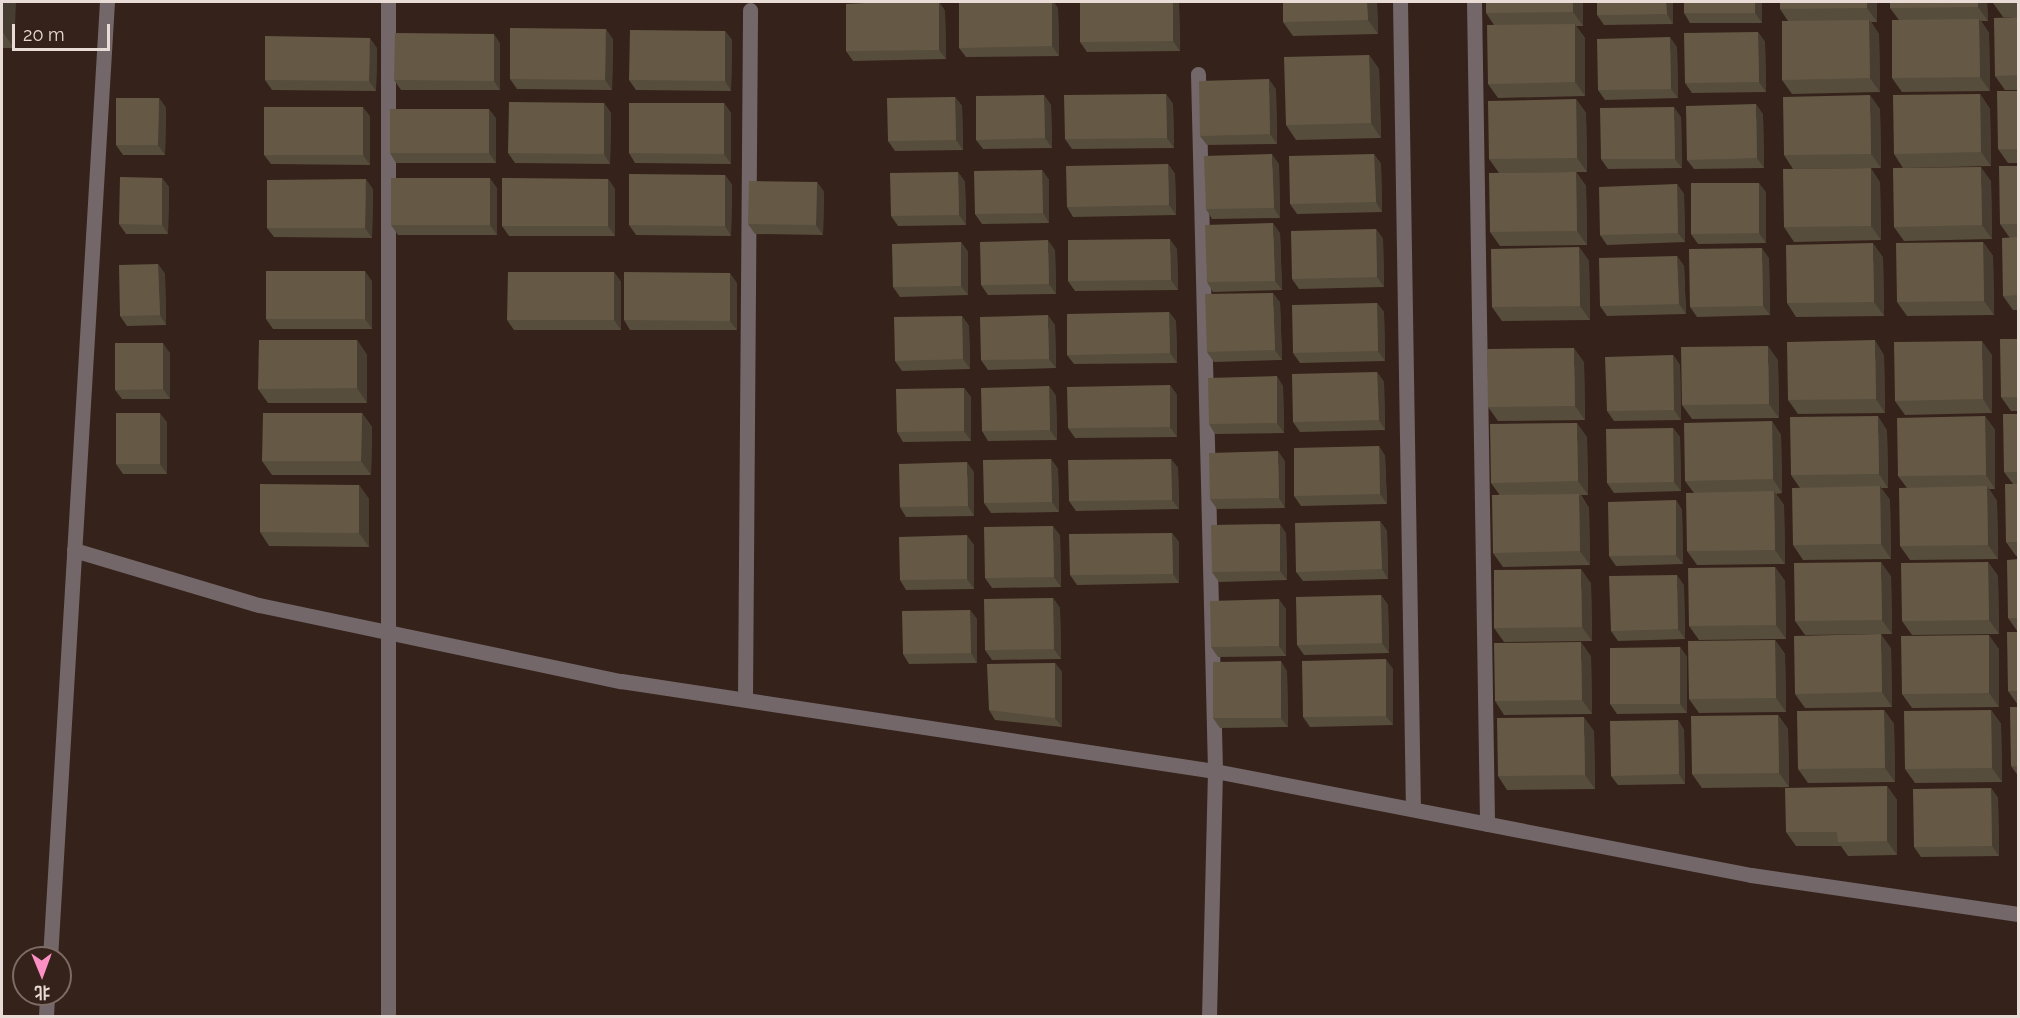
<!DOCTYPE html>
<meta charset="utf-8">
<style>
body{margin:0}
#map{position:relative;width:2020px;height:1018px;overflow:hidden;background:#35221a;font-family:Raleway,"Noto Sans SC",sans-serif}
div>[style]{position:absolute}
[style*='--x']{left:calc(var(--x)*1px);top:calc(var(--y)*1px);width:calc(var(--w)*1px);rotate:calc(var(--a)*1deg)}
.minor>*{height:15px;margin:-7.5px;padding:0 7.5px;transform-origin:7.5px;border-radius:7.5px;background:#73676a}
.wall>*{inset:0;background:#574d3c}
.shaded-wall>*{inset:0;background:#473e31}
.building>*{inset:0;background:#655946}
span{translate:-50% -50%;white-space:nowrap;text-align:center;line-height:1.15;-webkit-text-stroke:4.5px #35221a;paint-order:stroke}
.frame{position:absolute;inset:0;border:3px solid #e9dcd6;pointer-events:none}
.north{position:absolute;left:12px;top:946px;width:60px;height:60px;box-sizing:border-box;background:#35221a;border:2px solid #7d6c65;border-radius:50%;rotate:179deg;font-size:16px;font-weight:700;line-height:24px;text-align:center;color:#e9dcd6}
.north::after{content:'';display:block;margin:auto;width:21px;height:27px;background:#fc8fc3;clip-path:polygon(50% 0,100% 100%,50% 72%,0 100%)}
.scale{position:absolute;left:12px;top:24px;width:98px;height:27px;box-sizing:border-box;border:3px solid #e9dcd6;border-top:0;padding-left:8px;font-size:18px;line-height:21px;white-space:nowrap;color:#e9dcd6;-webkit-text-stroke:4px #35221a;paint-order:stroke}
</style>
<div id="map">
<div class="minor">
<div style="--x:388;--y:2;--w:1014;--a:90"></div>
<div style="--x:1400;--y:2;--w:807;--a:89.08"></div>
<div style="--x:1474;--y:2;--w:822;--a:89.09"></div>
<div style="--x:1198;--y:74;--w:697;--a:88.6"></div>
<div style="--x:1215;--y:771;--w:245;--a:91.4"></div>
<div style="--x:74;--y:550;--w:193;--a:16.6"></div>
<div style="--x:259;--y:605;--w:370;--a:11.9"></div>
<div style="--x:621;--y:681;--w:601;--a:8.62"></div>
<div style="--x:1215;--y:771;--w:546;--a:10.98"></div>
<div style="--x:1751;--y:875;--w:270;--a:8.3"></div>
<div style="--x:745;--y:698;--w:688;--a:-89.58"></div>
<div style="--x:50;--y:958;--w:958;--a:-86.59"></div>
<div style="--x:46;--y:1016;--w:22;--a:-87"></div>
</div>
<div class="wall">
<div style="clip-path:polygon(2px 2px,14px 48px,2px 48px)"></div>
<div style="clip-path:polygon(270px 2px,370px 2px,370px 3px)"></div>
<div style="clip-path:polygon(611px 2px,829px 2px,829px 3px,612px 3px)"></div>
<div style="clip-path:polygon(865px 2px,939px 2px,945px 11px,946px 59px,853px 61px,846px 51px)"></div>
<div style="clip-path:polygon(1283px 2px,1377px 2px,1378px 34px,1293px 36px,1283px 22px)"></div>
<div style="clip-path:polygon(1583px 2px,1583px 26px,1576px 26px,1585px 38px,1585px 96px,1498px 98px,1488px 84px,1494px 25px,1486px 13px)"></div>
<div style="clip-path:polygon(1673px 2px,1673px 24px,1604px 25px,1597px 15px)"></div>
<div style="clip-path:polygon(1684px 2px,1762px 2px,1762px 23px,1690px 23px,1684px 13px)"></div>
<div style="clip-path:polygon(1877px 2px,1877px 22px,1871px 22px,1879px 34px,1880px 92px,1792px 94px,1782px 80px,1788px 21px,1780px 9px)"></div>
<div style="clip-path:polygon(1890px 2px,1987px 2px,1988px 21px,1981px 21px,1989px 33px,1990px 91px,1902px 92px,1892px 78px,1899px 20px,1890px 8px)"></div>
<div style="clip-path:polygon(2019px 2px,2019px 17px,2003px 17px,1993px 3px)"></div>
<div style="clip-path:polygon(1179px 3px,1180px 51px,1087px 52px,1080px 42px)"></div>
<div style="clip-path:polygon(1058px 8px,1059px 56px,966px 57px,959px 48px)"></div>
<div style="clip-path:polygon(2019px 17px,2019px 90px,2005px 90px,1995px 76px)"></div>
<div style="clip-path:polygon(725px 31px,732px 40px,731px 91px,636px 90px,629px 80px)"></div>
<div style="clip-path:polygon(1758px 32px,1765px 42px,1766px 92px,1692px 93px,1685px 83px)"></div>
<div style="clip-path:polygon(613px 39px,612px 90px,517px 89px,510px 79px)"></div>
<div style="clip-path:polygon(500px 43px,500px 90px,401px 90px,394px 80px)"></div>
<div style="clip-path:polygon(1677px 47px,1678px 98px,1605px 100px,1598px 90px)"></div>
<div style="clip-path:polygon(377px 48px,376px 91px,272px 90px,265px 80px)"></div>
<div style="clip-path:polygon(1369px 55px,1379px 69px,1381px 138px,1296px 140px,1286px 125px)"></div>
<div style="clip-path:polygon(1276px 89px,1277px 144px,1207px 145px,1200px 136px)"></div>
<div style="clip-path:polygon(2019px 91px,2019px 163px,2008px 163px,1998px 149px)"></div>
<div style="clip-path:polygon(1166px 94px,1173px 104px,1174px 148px,1072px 149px,1065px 139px)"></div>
<div style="clip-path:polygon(1980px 94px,1990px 109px,1991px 166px,1903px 168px,1894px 154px)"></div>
<div style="clip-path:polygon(1044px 95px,1051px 105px,1052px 148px,983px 149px,976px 140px)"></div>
<div style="clip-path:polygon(955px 97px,962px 106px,963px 150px,895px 151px,888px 141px)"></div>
<div style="clip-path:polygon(159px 98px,166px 108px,165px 155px,123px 155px,116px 145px)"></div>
<div style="clip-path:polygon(1576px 99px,1586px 113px,1587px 172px,1499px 173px,1489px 159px)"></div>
<div style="clip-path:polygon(604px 103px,611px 113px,610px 164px,515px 163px,508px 153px)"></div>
<div style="clip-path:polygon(724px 103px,731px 113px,731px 164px,635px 163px,629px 153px)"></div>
<div style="clip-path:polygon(1880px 109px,1881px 168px,1793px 169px,1784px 155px)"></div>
<div style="clip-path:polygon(1763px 114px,1764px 168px,1694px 169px,1687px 160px)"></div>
<div style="clip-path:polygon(370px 116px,370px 165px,271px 164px,264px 155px)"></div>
<div style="clip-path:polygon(1681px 117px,1682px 168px,1608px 169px,1601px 159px)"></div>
<div style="clip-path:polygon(496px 118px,496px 163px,396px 163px,390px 153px)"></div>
<div style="clip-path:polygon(1374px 154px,1381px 164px,1382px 212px,1297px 214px,1290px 204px)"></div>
<div style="clip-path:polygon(1168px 164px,1175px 174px,1176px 215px,1073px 217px,1067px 207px)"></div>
<div style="clip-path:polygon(1279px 164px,1280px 218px,1212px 219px,1206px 209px)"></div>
<div style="clip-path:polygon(2019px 166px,2019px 310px,2013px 310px,2003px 296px,2010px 238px,2000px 224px)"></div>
<div style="clip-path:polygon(1042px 170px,1049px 180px,1049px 223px,982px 224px,975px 214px)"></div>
<div style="clip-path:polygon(958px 172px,965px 182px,966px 225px,898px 226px,891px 216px)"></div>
<div style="clip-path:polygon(1576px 172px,1586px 186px,1587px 245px,1500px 246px,1490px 232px)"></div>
<div style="clip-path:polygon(725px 175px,732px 185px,731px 236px,636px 235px,629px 225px)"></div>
<div style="clip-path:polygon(162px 178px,169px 187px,168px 234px,126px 234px,119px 224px)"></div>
<div style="clip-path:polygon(608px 179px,615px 189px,615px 236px,509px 236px,502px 226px)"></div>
<div style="clip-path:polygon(1991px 181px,1992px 239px,1904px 241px,1894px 227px)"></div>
<div style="clip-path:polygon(817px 182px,824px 192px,823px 235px,755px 234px,748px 224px)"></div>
<div style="clip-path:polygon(1880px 182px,1881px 240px,1794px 242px,1784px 227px)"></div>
<div style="clip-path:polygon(1677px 184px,1684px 194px,1685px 242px,1607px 245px,1600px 235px)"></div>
<div style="clip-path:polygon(497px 188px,497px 235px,398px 235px,391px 225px)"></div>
<div style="clip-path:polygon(373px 189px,372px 238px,274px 237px,267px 228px)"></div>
<div style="clip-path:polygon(1766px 192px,1766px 243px,1698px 244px,1691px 234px)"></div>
<div style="clip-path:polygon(1376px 229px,1383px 239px,1384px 287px,1299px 289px,1292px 279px)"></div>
<div style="clip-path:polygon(1280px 233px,1282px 290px,1213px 292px,1207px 282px)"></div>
<div style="clip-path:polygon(961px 242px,968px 252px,968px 295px,900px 297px,893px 287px)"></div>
<div style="clip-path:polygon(1983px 242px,1993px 256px,1994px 315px,1907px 316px,1897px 302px)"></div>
<div style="clip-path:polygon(1579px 247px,1589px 261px,1590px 320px,1502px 321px,1492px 307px)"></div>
<div style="clip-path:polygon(1177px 249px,1178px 290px,1075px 291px,1068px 281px)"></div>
<div style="clip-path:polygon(1055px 250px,1056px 294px,988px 295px,981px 285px)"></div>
<div style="clip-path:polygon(1677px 256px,1684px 266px,1686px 314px,1607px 316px,1600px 306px)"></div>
<div style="clip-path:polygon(1883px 257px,1884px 316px,1796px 317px,1787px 303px)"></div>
<div style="clip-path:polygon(1769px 258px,1770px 315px,1697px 317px,1690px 307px)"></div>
<div style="clip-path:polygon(158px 264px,165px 274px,166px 325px,127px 326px,120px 316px)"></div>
<div style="clip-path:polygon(614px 272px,621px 282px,621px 330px,514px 330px,507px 320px)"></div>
<div style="clip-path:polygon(372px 281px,372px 329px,273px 329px,266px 319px)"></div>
<div style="clip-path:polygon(737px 283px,737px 330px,630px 330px,624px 320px)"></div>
<div style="clip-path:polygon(1280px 302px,1282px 360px,1214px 362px,1207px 352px)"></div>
<div style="clip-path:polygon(1377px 303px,1384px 312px,1385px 361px,1300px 363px,1293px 353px)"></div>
<div style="clip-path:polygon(1169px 312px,1176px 321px,1177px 363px,1074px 364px,1067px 355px)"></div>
<div style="clip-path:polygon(962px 316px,969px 326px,970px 369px,902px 371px,895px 361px)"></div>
<div style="clip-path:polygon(1055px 325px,1056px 368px,988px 370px,981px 360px)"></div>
<div style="clip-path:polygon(2019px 339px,2019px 411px,2011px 411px,2001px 397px)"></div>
<div style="clip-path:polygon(357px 340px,367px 355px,367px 403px,268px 403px,258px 389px)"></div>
<div style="clip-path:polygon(170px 353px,170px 399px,122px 399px,115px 390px)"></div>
<div style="clip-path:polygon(1673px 355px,1680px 365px,1681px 420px,1614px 421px,1607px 411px)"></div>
<div style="clip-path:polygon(1884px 355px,1885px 413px,1798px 414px,1788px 400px)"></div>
<div style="clip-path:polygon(1992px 355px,1992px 413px,1905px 415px,1895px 401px)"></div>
<div style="clip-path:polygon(1778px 360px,1779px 418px,1692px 419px,1682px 405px)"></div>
<div style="clip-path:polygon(1584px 362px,1585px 420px,1498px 421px,1488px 407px)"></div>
<div style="clip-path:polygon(1377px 372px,1384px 382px,1385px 430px,1300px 432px,1293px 422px)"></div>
<div style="clip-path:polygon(1170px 385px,1177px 395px,1177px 437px,1075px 438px,1068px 428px)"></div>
<div style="clip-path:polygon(1049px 386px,1056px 396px,1057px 440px,988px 441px,982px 431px)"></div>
<div style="clip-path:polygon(1283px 386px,1284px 433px,1215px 434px,1209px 424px)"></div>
<div style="clip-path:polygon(964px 388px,971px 397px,971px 441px,903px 442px,897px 432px)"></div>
<div style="clip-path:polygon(362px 413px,372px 427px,371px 475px,272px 475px,262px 461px)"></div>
<div style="clip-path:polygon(2019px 414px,2019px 556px,2016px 556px,2006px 542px,2013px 484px,2004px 472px)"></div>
<div style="clip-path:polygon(1985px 416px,1995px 430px,1995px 489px,1989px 489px,1997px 501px,1998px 559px,1910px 560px,1900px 546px,1907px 488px,1898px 476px)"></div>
<div style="clip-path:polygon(1772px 421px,1781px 435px,1782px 493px,1776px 494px,1784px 505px,1785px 564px,1697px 565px,1687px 551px,1694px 493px,1685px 481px)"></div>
<div style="clip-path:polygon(167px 422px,167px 474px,123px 474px,116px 464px)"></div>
<div style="clip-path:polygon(1673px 428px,1680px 437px,1681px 491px,1614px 493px,1607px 483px)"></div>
<div style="clip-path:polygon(1887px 430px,1888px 488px,1881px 488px,1890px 500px,1891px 559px,1803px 560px,1793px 545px,1800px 488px,1791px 475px)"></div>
<div style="clip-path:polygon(1587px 437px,1588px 495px,1581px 495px,1589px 508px,1590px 565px,1503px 567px,1493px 553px,1499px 494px,1491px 483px)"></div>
<div style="clip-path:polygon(1379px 446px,1385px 456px,1387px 504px,1301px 506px,1294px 496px)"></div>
<div style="clip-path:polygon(1051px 459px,1058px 469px,1059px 512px,991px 513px,984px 503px)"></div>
<div style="clip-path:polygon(1171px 459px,1178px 468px,1179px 509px,1076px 511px,1069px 501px)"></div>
<div style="clip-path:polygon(1285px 461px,1285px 508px,1217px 509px,1210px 499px)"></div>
<div style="clip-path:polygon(974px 472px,974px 516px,906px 517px,900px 507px)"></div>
<div style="clip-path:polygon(359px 485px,369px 499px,369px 547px,269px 546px,260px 532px)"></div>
<div style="clip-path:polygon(1676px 500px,1682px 510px,1683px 564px,1616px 566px,1609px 556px)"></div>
<div style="clip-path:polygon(1380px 521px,1387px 531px,1388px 579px,1303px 581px,1296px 572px)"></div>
<div style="clip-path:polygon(1172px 533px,1179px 542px,1179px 583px,1077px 585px,1070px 575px)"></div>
<div style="clip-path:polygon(1286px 533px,1287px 580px,1219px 582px,1212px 572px)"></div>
<div style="clip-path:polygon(1060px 535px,1061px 587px,992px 588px,985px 578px)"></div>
<div style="clip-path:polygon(974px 545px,974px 589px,906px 590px,900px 580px)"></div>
<div style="clip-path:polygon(2019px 559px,2019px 632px,2018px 632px,2008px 618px)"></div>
<div style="clip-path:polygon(1988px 562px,1998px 576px,1999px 634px,1912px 635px,1902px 621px)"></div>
<div style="clip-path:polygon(1775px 567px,1785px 581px,1786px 639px,1699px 640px,1689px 626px)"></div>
<div style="clip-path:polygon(1891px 576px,1892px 634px,1805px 635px,1795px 621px)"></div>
<div style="clip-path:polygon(1591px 583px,1592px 641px,1504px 642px,1494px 628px)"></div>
<div style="clip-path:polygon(1684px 585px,1685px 639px,1618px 641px,1611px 631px)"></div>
<div style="clip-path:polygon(1381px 595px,1388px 605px,1389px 653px,1304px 655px,1297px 645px)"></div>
<div style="clip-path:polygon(1053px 598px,1060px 608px,1061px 659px,992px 660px,985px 650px)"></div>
<div style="clip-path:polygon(1286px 609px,1286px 656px,1218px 657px,1211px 647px)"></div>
<div style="clip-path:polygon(970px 610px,977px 619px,977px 663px,909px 664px,903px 654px)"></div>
<div style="clip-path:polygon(2019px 632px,2019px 705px,2018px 705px,2008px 691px)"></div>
<div style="clip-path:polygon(1775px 640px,1785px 654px,1786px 712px,1699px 713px,1689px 699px)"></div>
<div style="clip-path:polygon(1680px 647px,1687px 657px,1687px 713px,1617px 714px,1610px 704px)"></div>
<div style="clip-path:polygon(1891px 648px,1892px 707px,1805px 708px,1795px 694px)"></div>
<div style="clip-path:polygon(1999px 649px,1999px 707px,1912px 708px,1902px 694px)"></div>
<div style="clip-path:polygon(1591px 656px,1592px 714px,1504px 715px,1495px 701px)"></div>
<div style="clip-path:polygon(1055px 663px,1062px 672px,1062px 727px,995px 720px,989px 710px)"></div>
<div style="clip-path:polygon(1393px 669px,1393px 725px,1310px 727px,1303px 717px)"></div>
<div style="clip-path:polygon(1287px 671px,1288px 727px,1220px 728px,1213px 718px)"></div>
<div style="clip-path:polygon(2019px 707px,2019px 777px,2011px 766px)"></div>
<div style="clip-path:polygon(1884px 710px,1894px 724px,1895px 782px,1808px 783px,1798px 769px)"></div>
<div style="clip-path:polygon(1991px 710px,2001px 724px,2002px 782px,1915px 783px,1905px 769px)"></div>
<div style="clip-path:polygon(1778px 715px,1788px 729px,1789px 787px,1702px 788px,1692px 774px)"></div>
<div style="clip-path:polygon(1678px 720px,1684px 730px,1685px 784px,1618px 785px,1611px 776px)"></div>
<div style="clip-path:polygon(1594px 731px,1595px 789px,1507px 790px,1498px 776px)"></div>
<div style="clip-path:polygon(1887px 786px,1897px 800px,1897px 855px,1848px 856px,1841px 846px,1796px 846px,1786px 832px)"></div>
<div style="clip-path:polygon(1991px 788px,1998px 798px,1999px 856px,1921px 857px,1914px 847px)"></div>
</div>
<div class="shaded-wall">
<div style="clip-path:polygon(3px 2px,16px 2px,14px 48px,2px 31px)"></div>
<div style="clip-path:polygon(939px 2px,945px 11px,946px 59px,939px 50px)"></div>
<div style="clip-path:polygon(1052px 2px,1054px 2px,1058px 8px,1059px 56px,1052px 46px)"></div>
<div style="clip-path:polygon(1173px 2px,1178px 2px,1179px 3px,1180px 51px,1173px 41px)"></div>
<div style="clip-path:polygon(1367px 2px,1377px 2px,1378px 34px,1368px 20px)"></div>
<div style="clip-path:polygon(1573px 2px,1583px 2px,1583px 26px,1573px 12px)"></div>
<div style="clip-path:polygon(1666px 2px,1673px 2px,1673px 24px,1667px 14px)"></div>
<div style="clip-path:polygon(1755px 2px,1762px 2px,1762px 23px,1755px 13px)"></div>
<div style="clip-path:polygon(1867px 2px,1877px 2px,1877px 22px,1867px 8px)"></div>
<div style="clip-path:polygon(1978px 2px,1987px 2px,1988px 21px,1978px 7px)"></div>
<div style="clip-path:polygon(1979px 19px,1989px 33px,1990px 91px,1980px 77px)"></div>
<div style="clip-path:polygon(1869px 20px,1879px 34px,1880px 92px,1870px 78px)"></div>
<div style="clip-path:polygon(1575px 24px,1585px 38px,1585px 96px,1575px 82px)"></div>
<div style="clip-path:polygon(606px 29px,613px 39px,612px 90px,605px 80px)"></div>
<div style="clip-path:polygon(725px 31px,732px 40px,731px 91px,725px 81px)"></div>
<div style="clip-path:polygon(1758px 32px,1765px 42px,1766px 92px,1759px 82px)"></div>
<div style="clip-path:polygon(494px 34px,500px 43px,500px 90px,494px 81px)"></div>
<div style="clip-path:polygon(1670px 37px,1677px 47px,1678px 98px,1671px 89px)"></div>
<div style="clip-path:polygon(370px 38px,377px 48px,376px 91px,369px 81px)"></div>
<div style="clip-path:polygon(1369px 55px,1379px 69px,1381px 138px,1371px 123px)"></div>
<div style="clip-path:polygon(1269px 79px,1276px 89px,1277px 144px,1270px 134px)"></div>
<div style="clip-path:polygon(1166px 94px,1173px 104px,1174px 148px,1167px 138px)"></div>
<div style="clip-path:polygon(1980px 94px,1990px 109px,1991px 166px,1981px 152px)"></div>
<div style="clip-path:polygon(1044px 95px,1051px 105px,1052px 148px,1045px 138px)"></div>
<div style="clip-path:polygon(1870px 95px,1880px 109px,1881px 168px,1871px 154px)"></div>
<div style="clip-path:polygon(955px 97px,962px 106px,963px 150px,956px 140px)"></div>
<div style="clip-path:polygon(159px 98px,166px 108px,165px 155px,158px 145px)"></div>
<div style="clip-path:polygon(1576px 99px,1586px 113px,1587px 172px,1577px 158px)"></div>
<div style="clip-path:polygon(604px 103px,611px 113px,610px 164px,604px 154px)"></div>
<div style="clip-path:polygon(724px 103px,731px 113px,731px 164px,724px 154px)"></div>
<div style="clip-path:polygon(1756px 104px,1763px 114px,1764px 168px,1757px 158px)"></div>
<div style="clip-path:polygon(363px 107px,370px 116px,370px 165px,363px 155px)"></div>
<div style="clip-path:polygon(1674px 107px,1681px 117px,1682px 168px,1675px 159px)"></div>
<div style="clip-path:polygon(489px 109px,496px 118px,496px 163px,489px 153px)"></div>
<div style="clip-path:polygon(1272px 154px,1279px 164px,1280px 218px,1274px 208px)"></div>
<div style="clip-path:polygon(1374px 154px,1381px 164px,1382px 212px,1376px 202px)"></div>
<div style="clip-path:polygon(1168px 164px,1175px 174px,1176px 215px,1169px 205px)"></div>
<div style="clip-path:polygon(1981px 167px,1991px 181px,1992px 239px,1982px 225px)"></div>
<div style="clip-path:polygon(1871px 168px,1880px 182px,1881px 240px,1871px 226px)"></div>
<div style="clip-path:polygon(1042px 170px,1049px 180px,1049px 223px,1043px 213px)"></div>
<div style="clip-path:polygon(958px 172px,965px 182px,966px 225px,959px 215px)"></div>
<div style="clip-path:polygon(1576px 172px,1586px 186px,1587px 245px,1577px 231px)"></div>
<div style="clip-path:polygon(725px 175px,732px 185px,731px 236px,725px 226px)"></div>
<div style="clip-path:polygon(162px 178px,169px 187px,168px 234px,162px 225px)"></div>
<div style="clip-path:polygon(490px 178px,497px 188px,497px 235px,490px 225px)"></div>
<div style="clip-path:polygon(366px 179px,373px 189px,372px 238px,365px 228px)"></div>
<div style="clip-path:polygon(608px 179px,615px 189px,615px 236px,608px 226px)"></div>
<div style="clip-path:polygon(817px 182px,824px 192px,823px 235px,816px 225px)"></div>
<div style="clip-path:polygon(1759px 183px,1766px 192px,1766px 243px,1759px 233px)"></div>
<div style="clip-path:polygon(1677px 184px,1684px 194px,1685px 242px,1678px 233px)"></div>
<div style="clip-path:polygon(1273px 223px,1280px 233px,1282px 290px,1275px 281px)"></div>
<div style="clip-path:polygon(1376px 229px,1383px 239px,1384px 287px,1377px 277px)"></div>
<div style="clip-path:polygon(1170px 239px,1177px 249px,1178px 290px,1171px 280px)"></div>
<div style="clip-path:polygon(1048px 240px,1055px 250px,1056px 294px,1049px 284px)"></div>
<div style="clip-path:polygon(961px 242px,968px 252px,968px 295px,961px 286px)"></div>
<div style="clip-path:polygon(1983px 242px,1993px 256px,1994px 315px,1984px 301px)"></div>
<div style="clip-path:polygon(1873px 243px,1883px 257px,1884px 316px,1874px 302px)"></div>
<div style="clip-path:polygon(1579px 247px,1589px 261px,1590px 320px,1580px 306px)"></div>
<div style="clip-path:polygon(1762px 248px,1769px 258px,1770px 315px,1763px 306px)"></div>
<div style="clip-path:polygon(1677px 256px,1684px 266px,1686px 314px,1679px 304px)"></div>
<div style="clip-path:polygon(158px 264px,165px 274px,166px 325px,160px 315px)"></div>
<div style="clip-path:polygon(365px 271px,372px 281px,372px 329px,365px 319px)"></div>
<div style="clip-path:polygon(614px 272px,621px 282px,621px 330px,614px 320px)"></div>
<div style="clip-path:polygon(730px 273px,737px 283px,737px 330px,730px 321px)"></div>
<div style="clip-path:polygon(1273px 293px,1280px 302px,1282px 360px,1275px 350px)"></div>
<div style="clip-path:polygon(1377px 303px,1384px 312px,1385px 361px,1378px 351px)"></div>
<div style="clip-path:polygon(1169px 312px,1176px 321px,1177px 363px,1170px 353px)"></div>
<div style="clip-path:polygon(1048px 315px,1055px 325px,1056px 368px,1049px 359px)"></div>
<div style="clip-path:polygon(962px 316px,969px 326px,970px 369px,963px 359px)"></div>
<div style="clip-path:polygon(357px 340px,367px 355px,367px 403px,357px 388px)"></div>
<div style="clip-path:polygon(1875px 340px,1884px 355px,1885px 413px,1876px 399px)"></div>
<div style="clip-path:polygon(1982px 341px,1992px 355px,1992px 413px,1983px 399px)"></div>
<div style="clip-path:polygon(163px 343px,170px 353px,170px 399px,163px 389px)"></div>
<div style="clip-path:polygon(1768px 346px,1778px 360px,1779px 418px,1769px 404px)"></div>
<div style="clip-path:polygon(1574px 348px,1584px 362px,1585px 420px,1575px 406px)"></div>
<div style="clip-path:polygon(1673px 355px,1680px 365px,1681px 420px,1674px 410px)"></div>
<div style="clip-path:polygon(1377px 372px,1384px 382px,1385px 430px,1379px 420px)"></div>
<div style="clip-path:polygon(1277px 376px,1283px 386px,1284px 433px,1277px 423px)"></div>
<div style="clip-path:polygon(1170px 385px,1177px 395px,1177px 437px,1170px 427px)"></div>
<div style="clip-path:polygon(1049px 386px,1056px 396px,1057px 440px,1050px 430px)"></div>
<div style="clip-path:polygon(964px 388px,971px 397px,971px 441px,964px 431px)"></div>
<div style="clip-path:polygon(160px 413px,167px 422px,167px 474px,160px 464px)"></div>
<div style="clip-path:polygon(362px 413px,372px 427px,371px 475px,361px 461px)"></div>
<div style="clip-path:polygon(1878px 416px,1887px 430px,1888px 488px,1879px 474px)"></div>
<div style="clip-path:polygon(1985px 416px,1995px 430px,1995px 489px,1986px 475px)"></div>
<div style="clip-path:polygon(1772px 421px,1781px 435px,1782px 493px,1773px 479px)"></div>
<div style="clip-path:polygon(1577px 423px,1587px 437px,1588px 495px,1578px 481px)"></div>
<div style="clip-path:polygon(1673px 428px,1680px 437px,1681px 491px,1674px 482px)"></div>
<div style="clip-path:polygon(1379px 446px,1385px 456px,1387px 504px,1380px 494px)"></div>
<div style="clip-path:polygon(1278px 451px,1285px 461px,1285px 508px,1279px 498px)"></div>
<div style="clip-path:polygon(1051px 459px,1058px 469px,1059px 512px,1052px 502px)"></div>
<div style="clip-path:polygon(1171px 459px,1178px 468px,1179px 509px,1172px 500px)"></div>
<div style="clip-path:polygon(967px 462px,974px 472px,974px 516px,968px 506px)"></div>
<div style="clip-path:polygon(359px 485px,369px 499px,369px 547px,359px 533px)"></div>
<div style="clip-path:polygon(1880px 486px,1890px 500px,1891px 559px,1881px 544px)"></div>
<div style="clip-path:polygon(1987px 486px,1997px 501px,1998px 559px,1988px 545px)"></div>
<div style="clip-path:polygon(1774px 491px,1784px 505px,1785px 564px,1775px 550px)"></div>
<div style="clip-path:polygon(1579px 494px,1589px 508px,1590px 565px,1580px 551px)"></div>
<div style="clip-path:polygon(1676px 500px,1682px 510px,1683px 564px,1676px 555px)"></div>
<div style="clip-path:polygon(1380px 521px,1387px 531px,1388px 579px,1382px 569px)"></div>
<div style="clip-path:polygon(1280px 524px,1286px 533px,1287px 580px,1280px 571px)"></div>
<div style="clip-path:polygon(1053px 526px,1060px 535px,1061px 587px,1054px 577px)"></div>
<div style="clip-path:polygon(1172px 533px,1179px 542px,1179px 583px,1173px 574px)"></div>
<div style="clip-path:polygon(967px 535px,974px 545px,974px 589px,967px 579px)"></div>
<div style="clip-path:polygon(1881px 562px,1891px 576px,1892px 634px,1882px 620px)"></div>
<div style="clip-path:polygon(1988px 562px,1998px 576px,1999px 634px,1989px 620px)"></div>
<div style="clip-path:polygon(1775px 567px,1785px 581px,1786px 639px,1776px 625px)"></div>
<div style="clip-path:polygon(1581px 569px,1591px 583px,1592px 641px,1582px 627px)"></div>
<div style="clip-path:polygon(1677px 575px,1684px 585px,1685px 639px,1678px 629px)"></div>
<div style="clip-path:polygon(1381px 595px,1388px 605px,1389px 653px,1382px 643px)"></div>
<div style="clip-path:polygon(1053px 598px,1060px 608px,1061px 659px,1054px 649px)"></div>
<div style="clip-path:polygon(1279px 599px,1286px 609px,1286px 656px,1279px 646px)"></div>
<div style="clip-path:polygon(970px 610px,977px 619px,977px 663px,971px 653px)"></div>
<div style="clip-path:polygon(1881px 634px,1891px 648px,1892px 707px,1882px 692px)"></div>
<div style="clip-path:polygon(1989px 635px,1999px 649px,1999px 707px,1989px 693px)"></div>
<div style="clip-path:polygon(1775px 640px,1785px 654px,1786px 712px,1776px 698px)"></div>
<div style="clip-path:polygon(1581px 642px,1591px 656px,1592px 714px,1582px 700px)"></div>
<div style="clip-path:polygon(1680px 647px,1687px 657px,1687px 713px,1680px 704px)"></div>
<div style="clip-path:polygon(1386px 659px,1393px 669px,1393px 725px,1386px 716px)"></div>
<div style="clip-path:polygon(1281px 661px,1287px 671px,1288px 727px,1281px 718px)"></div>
<div style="clip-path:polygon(1055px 663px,1062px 672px,1062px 727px,1055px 718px)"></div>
<div style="clip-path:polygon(1884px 710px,1894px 724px,1895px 782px,1885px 768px)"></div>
<div style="clip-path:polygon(1991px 710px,2001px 724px,2002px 782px,1992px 768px)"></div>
<div style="clip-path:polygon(1778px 715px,1788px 729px,1789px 787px,1779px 773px)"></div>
<div style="clip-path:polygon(1584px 717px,1594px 731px,1595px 789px,1585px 775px)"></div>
<div style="clip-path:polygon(1678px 720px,1684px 730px,1685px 784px,1679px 774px)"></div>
<div style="clip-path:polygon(1887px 786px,1897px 800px,1897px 855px,1887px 841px)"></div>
<div style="clip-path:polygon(1991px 788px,1998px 798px,1999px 856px,1992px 846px)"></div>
</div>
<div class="building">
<div style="clip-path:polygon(2px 2px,3px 2px,2px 28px)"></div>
<div style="clip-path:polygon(865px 2px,939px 2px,939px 50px,846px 51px,846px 4px,865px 3px)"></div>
<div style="clip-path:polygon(959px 2px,1052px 2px,1052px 46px,959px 48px)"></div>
<div style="clip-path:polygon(1080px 2px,1173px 2px,1173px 41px,1080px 42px)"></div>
<div style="clip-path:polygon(1283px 2px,1367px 2px,1368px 20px,1283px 22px)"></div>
<div style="clip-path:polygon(1486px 2px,1573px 2px,1573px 12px,1486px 13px)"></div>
<div style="clip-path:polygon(1597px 2px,1666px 2px,1667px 14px,1597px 15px)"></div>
<div style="clip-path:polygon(1684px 2px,1755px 2px,1755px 13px,1684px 13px)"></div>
<div style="clip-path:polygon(1780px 2px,1867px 2px,1867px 8px,1780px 9px)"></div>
<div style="clip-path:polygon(1890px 2px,1978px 2px,1978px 7px,1890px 8px)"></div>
<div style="clip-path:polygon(1993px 2px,2019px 2px,2019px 3px,1993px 3px)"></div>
<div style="clip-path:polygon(2019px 17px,2019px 75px,1995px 76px,1994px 18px)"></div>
<div style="clip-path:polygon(1979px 19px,1980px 77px,1892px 78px,1892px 20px)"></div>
<div style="clip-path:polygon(1869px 20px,1870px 78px,1782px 80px,1782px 21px)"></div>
<div style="clip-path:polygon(1575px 24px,1575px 82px,1488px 84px,1487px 25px)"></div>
<div style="clip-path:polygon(510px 28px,606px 29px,605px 80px,510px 79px)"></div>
<div style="clip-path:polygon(630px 30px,725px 31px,725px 81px,629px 80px)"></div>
<div style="clip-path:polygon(1758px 32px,1759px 82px,1685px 83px,1684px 33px)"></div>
<div style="clip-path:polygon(395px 33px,494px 34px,494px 81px,394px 80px)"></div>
<div style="clip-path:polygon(265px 36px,370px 38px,369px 81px,265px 80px)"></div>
<div style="clip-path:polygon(1670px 37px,1671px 89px,1598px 90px,1597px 39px)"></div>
<div style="clip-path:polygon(1369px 55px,1371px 123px,1286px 125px,1284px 57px)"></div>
<div style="clip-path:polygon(1269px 79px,1270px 134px,1200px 136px,1199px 81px)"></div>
<div style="clip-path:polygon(1997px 91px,2019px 91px,2019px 149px,1998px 149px)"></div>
<div style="clip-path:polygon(1166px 94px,1167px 138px,1065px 139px,1064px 95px)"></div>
<div style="clip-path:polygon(1980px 94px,1981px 152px,1894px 154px,1893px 95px)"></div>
<div style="clip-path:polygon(1044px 95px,1045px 138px,976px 140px,976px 96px)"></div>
<div style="clip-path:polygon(1870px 95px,1871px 154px,1784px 155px,1783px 97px)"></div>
<div style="clip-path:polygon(955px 97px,956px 140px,888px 141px,887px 98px)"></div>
<div style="clip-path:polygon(116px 98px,159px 98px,158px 145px,116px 145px)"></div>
<div style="clip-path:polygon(1576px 99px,1577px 158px,1489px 159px,1488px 101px)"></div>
<div style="clip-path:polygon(509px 102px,604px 103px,604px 154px,508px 153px)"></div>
<div style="clip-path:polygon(629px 103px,724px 103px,724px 154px,629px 153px)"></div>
<div style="clip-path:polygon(1756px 104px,1757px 158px,1687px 160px,1686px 106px)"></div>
<div style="clip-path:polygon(264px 107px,363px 107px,363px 155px,264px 155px)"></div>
<div style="clip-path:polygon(1674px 107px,1675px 159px,1601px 159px,1600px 108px)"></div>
<div style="clip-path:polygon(390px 109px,489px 109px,489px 153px,390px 153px)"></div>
<div style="clip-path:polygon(1272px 154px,1274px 208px,1206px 209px,1204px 156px)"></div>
<div style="clip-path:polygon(1374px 154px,1376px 202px,1290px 204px,1289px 156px)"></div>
<div style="clip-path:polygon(1168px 164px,1169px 205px,1067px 207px,1066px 166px)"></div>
<div style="clip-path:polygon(1999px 166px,2019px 166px,2019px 224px,2000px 224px)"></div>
<div style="clip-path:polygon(1981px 167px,1982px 225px,1894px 227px,1893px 168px)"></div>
<div style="clip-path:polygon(1871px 168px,1871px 226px,1784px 227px,1783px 169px)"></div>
<div style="clip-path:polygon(1042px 170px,1043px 213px,975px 214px,974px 171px)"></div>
<div style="clip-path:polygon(958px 172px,959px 215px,891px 216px,890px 173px)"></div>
<div style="clip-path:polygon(1576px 172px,1577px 231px,1490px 232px,1489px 173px)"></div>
<div style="clip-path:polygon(629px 174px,725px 175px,725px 226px,629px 225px)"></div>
<div style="clip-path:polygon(120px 177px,162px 178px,162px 225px,119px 224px)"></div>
<div style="clip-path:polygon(391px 178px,490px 178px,490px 225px,391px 225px)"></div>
<div style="clip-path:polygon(502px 178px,608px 179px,608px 226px,502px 226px)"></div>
<div style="clip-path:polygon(366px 179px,365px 228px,267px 228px,267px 180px)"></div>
<div style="clip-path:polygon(749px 181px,817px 182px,816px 225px,748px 224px)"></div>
<div style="clip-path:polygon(1691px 183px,1759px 183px,1759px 233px,1691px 234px)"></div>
<div style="clip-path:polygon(1677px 184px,1678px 233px,1600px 235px,1599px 187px)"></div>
<div style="clip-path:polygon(1273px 223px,1275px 281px,1207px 282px,1205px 225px)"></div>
<div style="clip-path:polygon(1376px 229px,1377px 277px,1292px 279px,1291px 231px)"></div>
<div style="clip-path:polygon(2019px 237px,2019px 295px,2003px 296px,2002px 238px)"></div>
<div style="clip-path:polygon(1170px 239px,1171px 280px,1068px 281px,1068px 240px)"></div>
<div style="clip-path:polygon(1048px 240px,1049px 284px,981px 285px,980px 242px)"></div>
<div style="clip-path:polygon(961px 242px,961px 286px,893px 287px,892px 244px)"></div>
<div style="clip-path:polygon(1983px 242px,1984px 301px,1897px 302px,1896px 243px)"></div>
<div style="clip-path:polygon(1873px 243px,1874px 302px,1787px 303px,1786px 245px)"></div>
<div style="clip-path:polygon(1579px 247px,1580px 306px,1492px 307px,1491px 249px)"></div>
<div style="clip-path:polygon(1762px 248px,1763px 306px,1690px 307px,1689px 249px)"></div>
<div style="clip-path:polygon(1677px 256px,1679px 304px,1600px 306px,1599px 258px)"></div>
<div style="clip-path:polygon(158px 264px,160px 315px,120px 316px,119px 265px)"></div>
<div style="clip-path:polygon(266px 271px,365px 271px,365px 319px,266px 319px)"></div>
<div style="clip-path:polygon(508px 272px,614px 272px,614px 320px,507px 320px)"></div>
<div style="clip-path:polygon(624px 272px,730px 273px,730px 321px,624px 320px)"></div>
<div style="clip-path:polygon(1273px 293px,1275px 350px,1207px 352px,1205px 294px)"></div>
<div style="clip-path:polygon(1377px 303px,1378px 351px,1293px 353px,1292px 305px)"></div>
<div style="clip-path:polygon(1169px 312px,1170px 353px,1067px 355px,1067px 314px)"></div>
<div style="clip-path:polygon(1048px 315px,1049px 359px,981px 360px,980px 317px)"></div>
<div style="clip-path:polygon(962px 316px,963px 359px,895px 361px,894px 317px)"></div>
<div style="clip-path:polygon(2000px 339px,2019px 339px,2019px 397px,2001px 397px)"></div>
<div style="clip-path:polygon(259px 340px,357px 340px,357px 388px,258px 389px)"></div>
<div style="clip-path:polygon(1875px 340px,1876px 399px,1788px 400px,1787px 342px)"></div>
<div style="clip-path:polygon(1982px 341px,1983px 399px,1895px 401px,1894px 342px)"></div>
<div style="clip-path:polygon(115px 343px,163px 343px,163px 389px,115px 390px)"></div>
<div style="clip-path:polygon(1768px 346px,1769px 404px,1682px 405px,1681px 347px)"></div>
<div style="clip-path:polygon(1574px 348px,1575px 406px,1488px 407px,1487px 349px)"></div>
<div style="clip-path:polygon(1673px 355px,1674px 410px,1607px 411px,1605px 357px)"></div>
<div style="clip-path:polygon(1377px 372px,1379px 420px,1293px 422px,1292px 374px)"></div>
<div style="clip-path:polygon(1277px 376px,1277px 423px,1209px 424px,1208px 378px)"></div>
<div style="clip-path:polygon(1170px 385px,1170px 427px,1068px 428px,1067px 387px)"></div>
<div style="clip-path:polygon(1049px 386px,1050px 430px,982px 431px,981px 388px)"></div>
<div style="clip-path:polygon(964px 388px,964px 431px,897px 432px,896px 389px)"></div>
<div style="clip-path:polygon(116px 413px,160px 413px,160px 464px,116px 464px)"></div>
<div style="clip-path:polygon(263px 413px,362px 413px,361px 461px,262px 461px)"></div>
<div style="clip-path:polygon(2003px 414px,2019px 414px,2019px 472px,2004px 472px)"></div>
<div style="clip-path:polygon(1878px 416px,1879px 474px,1791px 475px,1790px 417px)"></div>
<div style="clip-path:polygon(1985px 416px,1986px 475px,1898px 476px,1897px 418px)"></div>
<div style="clip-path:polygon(1772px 421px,1773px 479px,1685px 481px,1684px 423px)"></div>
<div style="clip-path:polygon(1577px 423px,1578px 481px,1491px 483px,1490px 424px)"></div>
<div style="clip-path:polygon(1673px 428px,1674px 482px,1607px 483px,1606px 429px)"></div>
<div style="clip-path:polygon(1379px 446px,1380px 494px,1294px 496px,1294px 448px)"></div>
<div style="clip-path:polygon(1278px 451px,1279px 498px,1210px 499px,1209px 453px)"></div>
<div style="clip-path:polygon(1051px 459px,1052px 502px,984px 503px,983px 460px)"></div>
<div style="clip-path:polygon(1171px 459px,1172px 500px,1069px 501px,1068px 460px)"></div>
<div style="clip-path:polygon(967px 462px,968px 506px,900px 507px,899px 464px)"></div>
<div style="clip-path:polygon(260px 484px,359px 485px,359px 533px,260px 532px)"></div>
<div style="clip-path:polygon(2005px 484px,2019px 484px,2019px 542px,2006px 542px)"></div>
<div style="clip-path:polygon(1880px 486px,1881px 544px,1793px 545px,1792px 488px)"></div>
<div style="clip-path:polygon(1987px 486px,1988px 545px,1900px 546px,1899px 488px)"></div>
<div style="clip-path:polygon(1774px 491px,1775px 550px,1687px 551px,1686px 493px)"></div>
<div style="clip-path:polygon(1579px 494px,1580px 551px,1493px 553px,1492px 495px)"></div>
<div style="clip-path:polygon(1676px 500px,1676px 555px,1609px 556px,1608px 502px)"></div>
<div style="clip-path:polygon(1380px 521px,1382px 569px,1296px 572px,1295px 523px)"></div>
<div style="clip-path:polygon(1280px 524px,1280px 571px,1212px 572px,1211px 525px)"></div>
<div style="clip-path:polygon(1053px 526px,1054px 577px,985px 578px,984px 527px)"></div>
<div style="clip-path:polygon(1172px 533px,1173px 574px,1070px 575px,1069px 534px)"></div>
<div style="clip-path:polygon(967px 535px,967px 579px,900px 580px,899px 537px)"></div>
<div style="clip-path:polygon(2019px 559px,2019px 618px,2008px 618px,2007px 560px)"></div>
<div style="clip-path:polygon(1881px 562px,1882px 620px,1795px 621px,1794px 563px)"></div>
<div style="clip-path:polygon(1988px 562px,1989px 620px,1902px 621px,1901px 563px)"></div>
<div style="clip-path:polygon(1775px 567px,1776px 625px,1689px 626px,1688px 568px)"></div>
<div style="clip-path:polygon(1581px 569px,1582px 627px,1494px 628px,1494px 570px)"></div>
<div style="clip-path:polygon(1677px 575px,1678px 629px,1611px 631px,1609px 576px)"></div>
<div style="clip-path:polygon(1381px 595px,1382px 643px,1297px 645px,1296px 597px)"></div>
<div style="clip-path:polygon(1053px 598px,1054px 649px,985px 650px,984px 599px)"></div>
<div style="clip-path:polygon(1279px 599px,1279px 646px,1211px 647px,1210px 601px)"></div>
<div style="clip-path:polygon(970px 610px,971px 653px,903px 654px,902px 611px)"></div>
<div style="clip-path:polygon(2007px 632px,2019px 632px,2019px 691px,2008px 691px)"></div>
<div style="clip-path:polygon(1881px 634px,1882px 692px,1795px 694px,1794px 636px)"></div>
<div style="clip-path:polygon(1989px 635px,1989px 693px,1902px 694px,1901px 636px)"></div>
<div style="clip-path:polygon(1775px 640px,1776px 698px,1689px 699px,1688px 641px)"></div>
<div style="clip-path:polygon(1581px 642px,1582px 700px,1495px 701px,1494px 643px)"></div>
<div style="clip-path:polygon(1680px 647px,1680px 704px,1610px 704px,1610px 648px)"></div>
<div style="clip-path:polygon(1386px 659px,1386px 716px,1303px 717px,1302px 661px)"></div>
<div style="clip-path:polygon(1281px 661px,1281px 718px,1213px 718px,1213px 662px)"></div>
<div style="clip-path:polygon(1055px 663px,1055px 718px,989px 710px,987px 664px)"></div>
<div style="clip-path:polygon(2010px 707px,2019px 707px,2019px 766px,2011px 766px)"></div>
<div style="clip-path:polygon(1884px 710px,1885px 768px,1798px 769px,1797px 711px)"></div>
<div style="clip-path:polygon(1991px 710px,1992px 768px,1905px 769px,1904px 711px)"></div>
<div style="clip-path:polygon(1778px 715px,1779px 773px,1692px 774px,1691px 716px)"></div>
<div style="clip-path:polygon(1584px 717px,1585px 775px,1498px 776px,1497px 718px)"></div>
<div style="clip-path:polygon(1678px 720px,1679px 774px,1611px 776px,1610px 721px)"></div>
<div style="clip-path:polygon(1887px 786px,1887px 841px,1838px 842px,1837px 832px,1786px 832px,1785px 788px)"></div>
<div style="clip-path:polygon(1991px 788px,1992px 846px,1914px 847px,1913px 789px)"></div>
</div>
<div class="frame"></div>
<div class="north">北</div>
<div class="scale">20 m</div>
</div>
